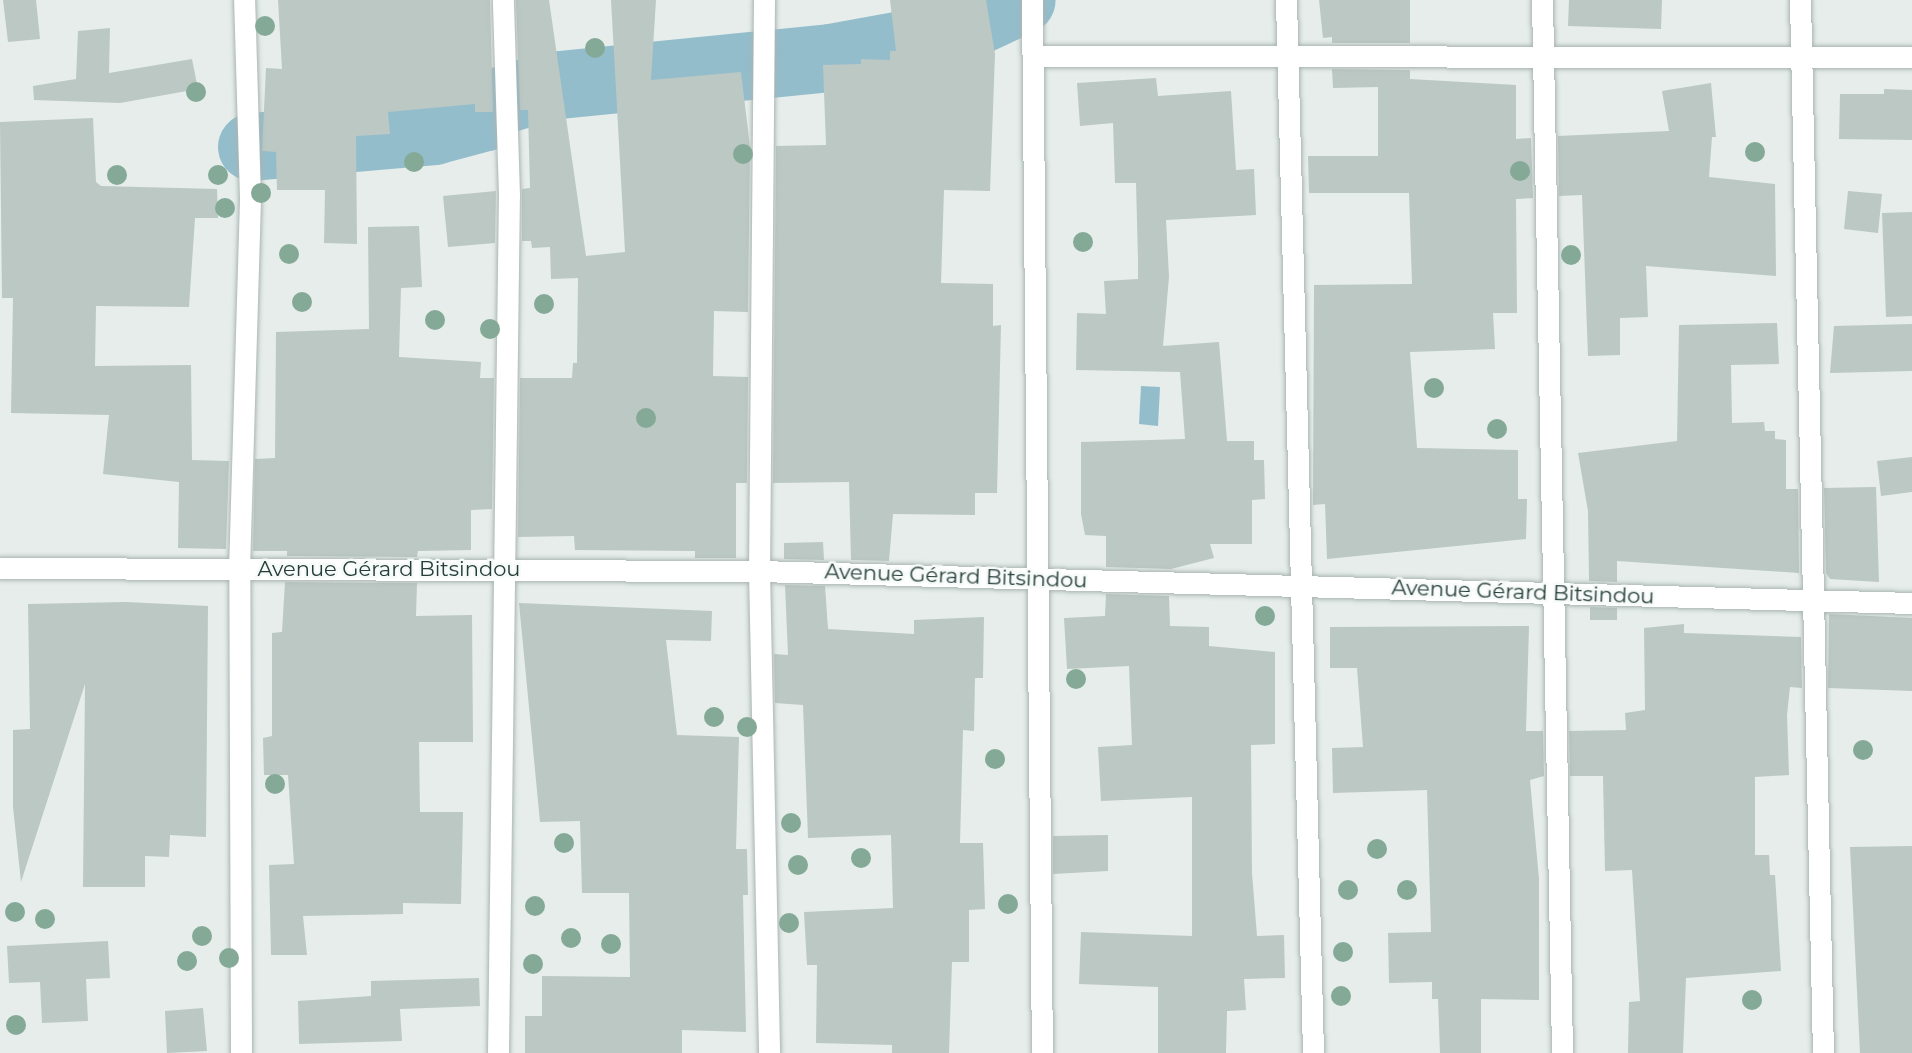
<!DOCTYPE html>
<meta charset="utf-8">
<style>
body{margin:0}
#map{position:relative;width:1912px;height:1053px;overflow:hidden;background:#e6edeb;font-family:Montserrat,sans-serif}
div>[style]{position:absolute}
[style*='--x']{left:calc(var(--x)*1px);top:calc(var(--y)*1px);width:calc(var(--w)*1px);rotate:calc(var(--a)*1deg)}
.water>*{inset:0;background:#94bdcc}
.river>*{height:68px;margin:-34px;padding:0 34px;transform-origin:34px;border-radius:34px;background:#94bdcc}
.building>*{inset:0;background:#bbc8c4}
.roads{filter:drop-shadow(0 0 2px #a9b5b2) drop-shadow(0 0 2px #a9b5b2)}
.minor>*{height:21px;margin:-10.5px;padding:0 10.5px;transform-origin:10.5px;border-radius:10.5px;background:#fff}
.trees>*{width:20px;height:20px;margin:-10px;border-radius:50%;background:#84a997}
span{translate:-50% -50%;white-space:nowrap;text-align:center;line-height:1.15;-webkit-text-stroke:5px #f6faf8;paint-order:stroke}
.street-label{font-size:21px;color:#263e3a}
</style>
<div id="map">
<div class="water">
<div style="clip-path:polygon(1141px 386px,1160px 387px,1158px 426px,1139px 424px)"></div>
</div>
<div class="river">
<div style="--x:252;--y:147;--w:183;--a:-5"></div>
<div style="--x:434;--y:131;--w:54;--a:-15.1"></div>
<div style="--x:486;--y:117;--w:18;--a:-56"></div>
<div style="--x:496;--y:102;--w:56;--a:-16.5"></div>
<div style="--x:550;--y:86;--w:282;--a:-5.7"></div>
<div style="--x:831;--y:58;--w:112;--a:-10.3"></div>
<div style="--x:941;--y:38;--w:89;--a:-25.1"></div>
</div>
<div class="building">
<div style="clip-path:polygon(3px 0,36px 0,40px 39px,8px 42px)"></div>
<div style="clip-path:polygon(278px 0,490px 0,493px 112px,475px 112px,475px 104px,388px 112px,390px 134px,356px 136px,357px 244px,324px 243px,325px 190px,277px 190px,276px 152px,262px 151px,266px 68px,282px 69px)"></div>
<div style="clip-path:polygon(516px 0,549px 0,586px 256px,625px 252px,611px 0,656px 0,651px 80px,741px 72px,750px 147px,748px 312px,714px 311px,713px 376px,748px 377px,747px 483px,736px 483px,736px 558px,695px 558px,695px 551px,575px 550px,574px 536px,518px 537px,520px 378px,572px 378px,573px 363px,577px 363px,578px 278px,551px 279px,550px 247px,532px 248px,531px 241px,522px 241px,522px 189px,530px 188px,528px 110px,520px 110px)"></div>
<div style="clip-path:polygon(890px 0,986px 0,995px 54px,990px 191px,944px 190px,941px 283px,993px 284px,993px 326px,1001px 325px,997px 493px,975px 493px,975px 515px,893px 514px,889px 561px,851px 560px,849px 482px,773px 483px,776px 146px,826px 145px,823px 65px,861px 64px,861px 59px,890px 60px,890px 51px,896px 51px)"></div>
<div style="clip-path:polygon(1319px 0,1410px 0,1410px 43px,1332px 43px,1332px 37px,1323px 38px)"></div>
<div style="clip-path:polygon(1569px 0,1662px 0,1661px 29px,1568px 26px)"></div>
<div style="clip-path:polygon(110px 28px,109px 73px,192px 59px,198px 89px,120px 103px,34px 100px,33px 86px,76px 79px,78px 31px)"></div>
<div style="clip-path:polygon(1332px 69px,1410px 70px,1410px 79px,1516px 85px,1516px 139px,1531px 138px,1533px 198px,1516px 199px,1517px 313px,1493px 313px,1495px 349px,1410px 352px,1417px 448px,1518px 450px,1518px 499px,1527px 499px,1526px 539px,1327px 559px,1325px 504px,1313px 505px,1314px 285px,1412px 284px,1409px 193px,1309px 193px,1308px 156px,1378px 156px,1378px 87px,1333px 88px)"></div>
<div style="clip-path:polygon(1156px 78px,1158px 96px,1231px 91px,1236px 170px,1254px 169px,1256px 215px,1166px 220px,1169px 277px,1163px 346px,1219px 342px,1227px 441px,1254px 441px,1254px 460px,1264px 460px,1265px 499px,1252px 500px,1252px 544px,1210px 544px,1214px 558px,1171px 569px,1106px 567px,1106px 536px,1085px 535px,1081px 514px,1081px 442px,1185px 439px,1180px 372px,1076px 370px,1077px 313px,1106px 314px,1104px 281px,1138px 279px,1138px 260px,1136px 183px,1115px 183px,1113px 123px,1080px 126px,1077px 83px)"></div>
<div style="clip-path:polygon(1711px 83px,1716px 137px,1712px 137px,1709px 177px,1775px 184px,1776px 276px,1646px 266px,1648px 317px,1620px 318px,1620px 355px,1588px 356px,1582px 195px,1559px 196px,1558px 136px,1669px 131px,1662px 91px)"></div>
<div style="clip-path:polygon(1884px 89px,1912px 90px,1912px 140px,1839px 139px,1840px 94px,1884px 94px)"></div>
<div style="clip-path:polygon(93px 118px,96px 182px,101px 186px,217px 189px,218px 218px,195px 218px,189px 307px,96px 306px,95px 366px,191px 365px,192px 460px,229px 461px,226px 549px,178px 548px,179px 482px,103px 474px,109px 415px,11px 413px,13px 298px,2px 298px,0 122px)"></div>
<div style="clip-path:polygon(496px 191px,495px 243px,448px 247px,443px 196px)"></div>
<div style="clip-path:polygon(1848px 191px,1882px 194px,1878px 233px,1844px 229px)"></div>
<div style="clip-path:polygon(1912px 212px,1912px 316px,1886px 317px,1882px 213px)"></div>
<div style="clip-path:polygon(419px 226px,422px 287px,401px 288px,399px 357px,481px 362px,480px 378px,494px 378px,492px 509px,471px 510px,471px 550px,418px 551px,417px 557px,287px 556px,287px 551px,253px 551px,255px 459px,275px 458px,276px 332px,369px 329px,368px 227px)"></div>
<div style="clip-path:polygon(1777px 323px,1779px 364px,1731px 365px,1732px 423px,1764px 422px,1765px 431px,1775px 431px,1775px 439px,1786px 440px,1786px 489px,1798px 489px,1799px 573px,1617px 561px,1617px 582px,1589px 581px,1588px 511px,1578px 453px,1677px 441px,1679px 325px)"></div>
<div style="clip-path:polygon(1912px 324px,1912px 371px,1830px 373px,1834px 326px)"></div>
<div style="clip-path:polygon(1912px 457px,1912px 492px,1881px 496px,1877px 461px)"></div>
<div style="clip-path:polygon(1876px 487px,1879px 582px,1830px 579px,1826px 573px,1824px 488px)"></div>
<div style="clip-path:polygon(823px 542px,824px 560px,784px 559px,784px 543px)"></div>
<div style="clip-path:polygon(285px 582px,417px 583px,416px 616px,472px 615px,473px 742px,419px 742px,420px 812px,463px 812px,461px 904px,403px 903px,403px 914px,303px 916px,307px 955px,271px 955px,269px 865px,294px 864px,288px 775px,264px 775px,263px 738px,272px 736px,272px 633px,282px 632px)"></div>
<div style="clip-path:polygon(785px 585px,825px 586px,828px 629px,914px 634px,914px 620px,984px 617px,983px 678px,975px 678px,974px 731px,963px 730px,960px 843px,983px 843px,985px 909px,969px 910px,969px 962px,952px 962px,949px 1053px,892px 1053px,892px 1045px,816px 1043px,817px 965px,807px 965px,804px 912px,893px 908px,891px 835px,808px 838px,803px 705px,775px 703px,774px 654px,788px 655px)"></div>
<div style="clip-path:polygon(1106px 594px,1169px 596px,1170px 626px,1209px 627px,1209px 646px,1275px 652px,1275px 744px,1251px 745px,1252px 873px,1257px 936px,1284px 935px,1285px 978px,1244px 979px,1246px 1010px,1227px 1011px,1226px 1053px,1158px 1053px,1158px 987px,1079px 984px,1081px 932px,1192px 936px,1192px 797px,1101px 801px,1098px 747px,1132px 745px,1129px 666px,1067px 669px,1064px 618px,1105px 616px)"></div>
<div style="clip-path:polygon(126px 602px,208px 606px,206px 837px,170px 835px,169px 857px,145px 856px,145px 887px,83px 887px,85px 684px,21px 882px,13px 807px,13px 730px,30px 729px,28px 604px)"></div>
<div style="clip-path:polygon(519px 603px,712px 611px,711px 641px,666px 640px,677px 735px,739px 737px,736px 849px,747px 849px,748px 895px,743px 895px,746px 1032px,682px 1030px,682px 1053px,525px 1053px,525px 1016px,542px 1016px,542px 976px,630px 977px,629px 893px,582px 893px,580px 821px,540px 822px)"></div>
<div style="clip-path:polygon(1590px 607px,1617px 608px,1617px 620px,1590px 620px)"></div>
<div style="clip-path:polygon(1829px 614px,1912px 618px,1912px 691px,1828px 688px)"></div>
<div style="clip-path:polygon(1684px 624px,1684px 633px,1801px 637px,1802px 688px,1790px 687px,1787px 715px,1789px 775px,1755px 777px,1755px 855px,1769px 855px,1770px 875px,1775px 875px,1781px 971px,1686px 978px,1683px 1053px,1628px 1053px,1629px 1002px,1640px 1001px,1632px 870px,1605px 871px,1603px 776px,1570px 776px,1569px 731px,1626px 730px,1625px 713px,1645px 710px,1644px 628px)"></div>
<div style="clip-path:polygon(1529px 626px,1526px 731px,1543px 731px,1544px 776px,1530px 780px,1539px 879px,1539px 1000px,1481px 999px,1481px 1053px,1440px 1053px,1438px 999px,1432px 999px,1432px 982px,1389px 983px,1388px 933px,1431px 932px,1427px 790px,1333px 793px,1332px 748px,1363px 747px,1357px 668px,1330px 668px,1330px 627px)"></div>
<div style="clip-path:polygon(1108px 835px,1108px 871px,1053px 874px,1053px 836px)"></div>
<div style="clip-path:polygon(1912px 846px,1912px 1053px,1860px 1053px,1850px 847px)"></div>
<div style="clip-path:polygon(108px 941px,110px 978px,86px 979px,88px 1021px,42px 1023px,40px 982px,9px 983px,7px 946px)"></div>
<div style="clip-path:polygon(479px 978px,480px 1006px,400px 1009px,402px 1041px,299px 1044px,298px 1001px,371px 996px,371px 981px)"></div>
<div style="clip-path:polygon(203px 1008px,207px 1051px,167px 1053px,165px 1011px)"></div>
</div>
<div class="roads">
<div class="minor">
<div style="--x:764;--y:0;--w:571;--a:90.5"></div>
<div style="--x:759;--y:571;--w:482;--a:88.8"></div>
<div style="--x:1032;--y:0;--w:1053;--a:89.46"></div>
<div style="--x:1286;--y:0;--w:1053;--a:88.53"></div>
<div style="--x:1542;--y:0;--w:1053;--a:88.91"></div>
<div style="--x:1800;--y:0;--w:1053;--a:88.75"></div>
<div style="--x:1035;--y:56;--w:877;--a:0.07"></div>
<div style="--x:0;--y:568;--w:759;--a:0.23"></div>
<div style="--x:759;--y:571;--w:1153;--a:1.59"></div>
<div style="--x:241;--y:1053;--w:483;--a:-90.2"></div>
<div style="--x:239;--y:570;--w:372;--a:-88.3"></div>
<div style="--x:250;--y:198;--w:198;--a:-91.7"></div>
<div style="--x:498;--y:1053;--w:858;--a:-89.27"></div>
<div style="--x:509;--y:195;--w:195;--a:-91.8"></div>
</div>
</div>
<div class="trees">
<div style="left:265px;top:26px"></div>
<div style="left:595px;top:48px"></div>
<div style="left:196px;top:92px"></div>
<div style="left:1755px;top:152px"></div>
<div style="left:743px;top:154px"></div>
<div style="left:414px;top:162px"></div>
<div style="left:1520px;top:171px"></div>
<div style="left:117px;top:175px"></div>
<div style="left:218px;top:175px"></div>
<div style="left:261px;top:193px"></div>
<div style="left:225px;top:208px"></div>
<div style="left:1083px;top:242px"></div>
<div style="left:289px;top:254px"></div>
<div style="left:1571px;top:255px"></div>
<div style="left:302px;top:302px"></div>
<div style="left:544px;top:304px"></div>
<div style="left:435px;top:320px"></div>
<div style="left:490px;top:329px"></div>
<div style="left:1434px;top:388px"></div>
<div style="left:646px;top:418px"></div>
<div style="left:1497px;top:429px"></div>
<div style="left:1265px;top:616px"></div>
<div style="left:1076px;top:679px"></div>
<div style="left:714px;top:717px"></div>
<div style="left:747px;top:727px"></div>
<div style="left:1863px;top:750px"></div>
<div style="left:995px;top:759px"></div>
<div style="left:275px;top:784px"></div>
<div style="left:791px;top:823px"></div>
<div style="left:564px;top:843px"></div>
<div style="left:1377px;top:849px"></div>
<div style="left:861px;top:858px"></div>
<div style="left:798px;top:865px"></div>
<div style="left:1348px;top:890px"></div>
<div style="left:1407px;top:890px"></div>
<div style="left:1008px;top:904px"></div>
<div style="left:535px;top:906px"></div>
<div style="left:15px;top:912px"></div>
<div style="left:45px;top:919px"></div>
<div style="left:789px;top:923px"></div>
<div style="left:202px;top:936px"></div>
<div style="left:571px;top:938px"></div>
<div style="left:611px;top:944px"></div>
<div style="left:1343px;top:952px"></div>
<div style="left:229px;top:958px"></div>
<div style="left:187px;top:961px"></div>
<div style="left:533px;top:964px"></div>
<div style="left:1341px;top:996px"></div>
<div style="left:1752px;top:1000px"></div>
<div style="left:16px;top:1025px"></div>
</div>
<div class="street-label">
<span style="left:389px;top:569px">Avenue Gérard Bitsindou</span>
<span style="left:956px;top:576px;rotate:2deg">Avenue Gérard Bitsindou</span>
<span style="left:1523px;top:592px;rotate:2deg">Avenue Gérard Bitsindou</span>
</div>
</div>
